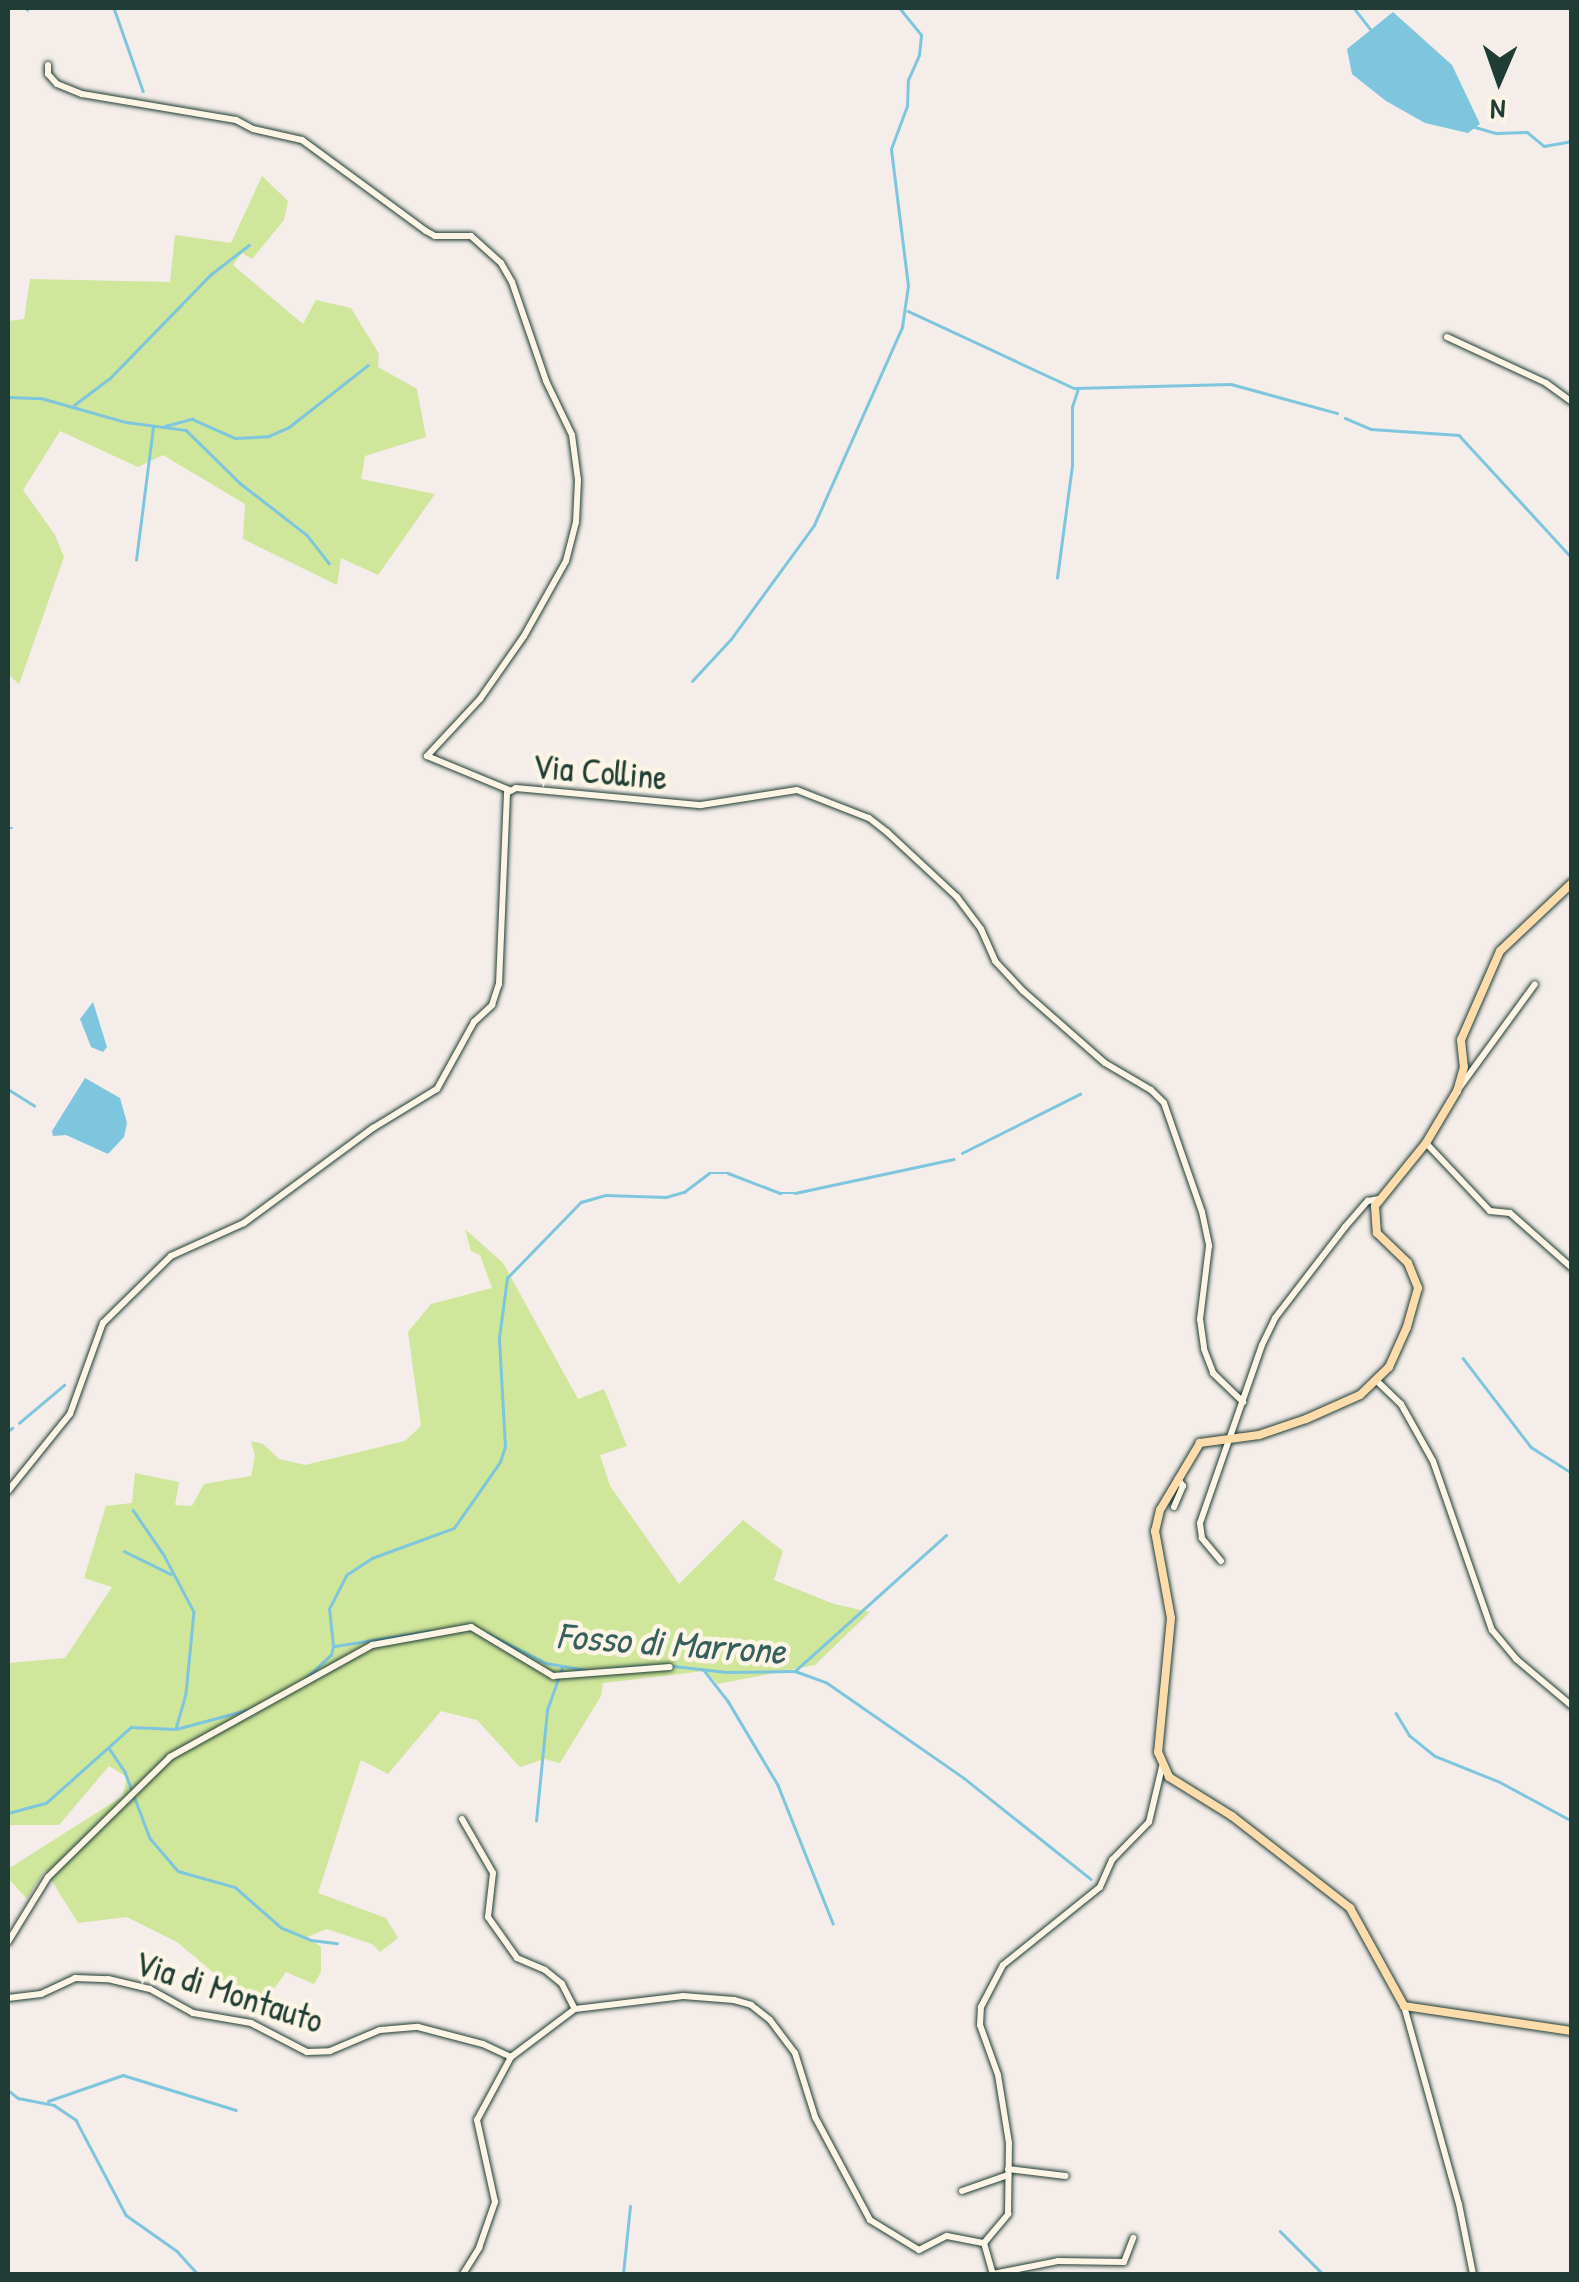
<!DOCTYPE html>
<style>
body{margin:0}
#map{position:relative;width:1579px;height:2282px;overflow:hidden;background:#f4ede9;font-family:"Patrick Hand",sans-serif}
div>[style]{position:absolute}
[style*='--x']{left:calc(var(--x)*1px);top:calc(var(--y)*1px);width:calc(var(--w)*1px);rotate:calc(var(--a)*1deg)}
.green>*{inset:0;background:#cfe69b}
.water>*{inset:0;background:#7ec6de}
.stream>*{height:2.5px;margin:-1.25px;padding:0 1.25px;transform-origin:1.25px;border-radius:1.25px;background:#7ec6de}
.roads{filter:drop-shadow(0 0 2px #1f3d34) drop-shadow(0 0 2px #1f3d34)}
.minor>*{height:6px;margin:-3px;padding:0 3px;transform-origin:3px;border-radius:3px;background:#fcf5e5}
.major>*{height:8px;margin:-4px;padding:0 4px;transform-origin:4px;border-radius:4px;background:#fddcac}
span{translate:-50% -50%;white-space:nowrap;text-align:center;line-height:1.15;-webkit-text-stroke:9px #fcf5e5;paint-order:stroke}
.street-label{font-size:35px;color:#1f3d34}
.water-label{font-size:38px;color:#375f5e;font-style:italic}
.frame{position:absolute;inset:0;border:10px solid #1f3d34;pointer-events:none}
.north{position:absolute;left:1449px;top:30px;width:100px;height:100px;-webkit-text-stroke:8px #fcf5e5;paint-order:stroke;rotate:182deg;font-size:28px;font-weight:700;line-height:40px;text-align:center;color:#1f3d34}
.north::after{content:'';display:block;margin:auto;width:35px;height:45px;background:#1f3d34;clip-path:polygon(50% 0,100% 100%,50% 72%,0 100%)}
</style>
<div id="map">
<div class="green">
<div style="clip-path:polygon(262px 176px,288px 201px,284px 220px,252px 259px,242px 253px,233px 265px,303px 324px,316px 300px,351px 308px,379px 354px,378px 367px,417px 389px,426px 437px,365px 456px,361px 479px,435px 494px,378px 575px,341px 558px,337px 585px,243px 539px,245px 504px,163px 455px,138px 467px,60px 431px,23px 490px,55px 535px,64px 557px,19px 684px,8px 674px,8px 321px,24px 319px,30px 279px,170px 282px,175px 235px,231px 243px)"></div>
<div style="clip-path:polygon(465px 1229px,503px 1263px,578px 1399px,604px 1389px,627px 1446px,600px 1455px,610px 1486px,679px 1584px,743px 1520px,783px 1551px,774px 1580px,834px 1604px,870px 1612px,815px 1665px,718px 1684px,705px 1671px,603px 1683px,601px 1696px,560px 1763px,544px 1759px,520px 1767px,477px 1720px,441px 1711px,388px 1774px,361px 1760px,318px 1893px,386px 1918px,398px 1938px,380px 1952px,372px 1944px,327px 1929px,307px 1937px,321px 1947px,321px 1972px,314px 1984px,286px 1972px,267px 1999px,245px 1999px,177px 1942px,127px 1917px,78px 1923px,45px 1870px,27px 1899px,8px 1878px,8px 1869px,123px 1796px,127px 1777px,109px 1766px,59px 1825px,8px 1825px,8px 1663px,65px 1658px,112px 1587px,84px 1578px,106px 1506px,132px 1503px,135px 1473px,179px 1482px,175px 1505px,192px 1506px,204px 1484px,251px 1476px,255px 1456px,251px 1441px,263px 1444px,279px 1459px,305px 1465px,405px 1441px,421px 1426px,408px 1332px,431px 1304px,492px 1288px,480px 1255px,471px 1251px)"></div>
</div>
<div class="water">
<div style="clip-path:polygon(1393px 12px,1452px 65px,1480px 124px,1468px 133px,1425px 123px,1386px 101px,1352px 74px,1347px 49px)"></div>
<div style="clip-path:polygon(93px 1002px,107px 1047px,103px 1052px,91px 1047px,80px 1019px)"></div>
<div style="clip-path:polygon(85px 1078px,120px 1098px,127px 1123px,124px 1137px,108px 1154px,66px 1135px,53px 1136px,52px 1131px)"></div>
</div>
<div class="stream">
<div style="--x:114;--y:8;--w:88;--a:70.7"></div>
<div style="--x:1354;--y:8;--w:28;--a:52"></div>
<div style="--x:27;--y:10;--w:2;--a:-63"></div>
<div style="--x:1475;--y:127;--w:22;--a:16"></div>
<div style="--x:1496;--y:133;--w:31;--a:-2"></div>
<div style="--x:1527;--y:132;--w:22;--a:39"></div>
<div style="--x:1544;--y:146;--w:28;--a:-10"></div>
<div style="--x:908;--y:311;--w:183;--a:24.9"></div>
<div style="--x:1074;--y:388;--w:157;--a:-1.5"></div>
<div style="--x:1231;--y:384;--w:110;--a:15.3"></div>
<div style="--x:8;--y:397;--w:33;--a:2"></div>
<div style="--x:41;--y:398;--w:88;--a:15.8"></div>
<div style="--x:126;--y:422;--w:61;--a:7.6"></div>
<div style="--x:186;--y:430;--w:76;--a:44.5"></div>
<div style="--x:240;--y:483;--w:85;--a:37.8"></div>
<div style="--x:307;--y:535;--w:36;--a:52"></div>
<div style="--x:74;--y:405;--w:45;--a:-36.9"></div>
<div style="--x:110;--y:378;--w:144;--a:-45.8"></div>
<div style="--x:210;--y:275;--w:49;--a:-37.6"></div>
<div style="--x:1345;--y:418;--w:28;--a:23"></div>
<div style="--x:1371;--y:429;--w:88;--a:3.9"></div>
<div style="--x:1459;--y:435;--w:167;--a:47.4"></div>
<div style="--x:165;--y:426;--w:28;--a:-15"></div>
<div style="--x:192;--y:419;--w:47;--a:23.8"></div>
<div style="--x:235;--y:438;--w:34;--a:-3"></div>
<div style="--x:269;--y:436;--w:22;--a:-24"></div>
<div style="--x:289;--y:427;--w:100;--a:-38.1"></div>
<div style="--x:136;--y:560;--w:133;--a:-82.7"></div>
<div style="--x:1057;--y:578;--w:113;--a:-82.4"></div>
<div style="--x:1072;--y:466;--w:59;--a:-90"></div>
<div style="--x:1072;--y:407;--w:19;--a:-72"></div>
<div style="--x:692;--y:681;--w:57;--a:-47.1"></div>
<div style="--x:731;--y:639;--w:141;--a:-53.9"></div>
<div style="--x:814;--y:525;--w:217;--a:-66"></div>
<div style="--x:902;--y:327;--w:41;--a:-81.7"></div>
<div style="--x:908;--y:286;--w:138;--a:-97.1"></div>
<div style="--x:891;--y:149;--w:46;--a:-69.6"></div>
<div style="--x:907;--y:106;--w:26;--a:-88"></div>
<div style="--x:908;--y:80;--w:27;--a:-66"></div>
<div style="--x:919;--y:55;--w:20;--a:-84"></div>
<div style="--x:921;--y:35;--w:35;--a:-129"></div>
<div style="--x:8;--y:828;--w:4;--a:0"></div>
<div style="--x:8;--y:1089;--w:31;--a:32"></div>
<div style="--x:962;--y:1153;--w:132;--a:-26.6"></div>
<div style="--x:1463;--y:1358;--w:112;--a:52.6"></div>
<div style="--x:1531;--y:1447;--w:49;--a:32.4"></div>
<div style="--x:19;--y:1423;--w:59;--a:-40.2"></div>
<div style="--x:8;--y:1431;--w:5;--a:-37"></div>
<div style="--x:133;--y:1510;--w:55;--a:55.4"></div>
<div style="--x:164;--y:1555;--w:64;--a:62.2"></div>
<div style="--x:194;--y:1612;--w:82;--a:95.6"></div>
<div style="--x:186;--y:1694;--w:36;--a:106"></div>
<div style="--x:124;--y:1551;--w:52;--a:26.1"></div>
<div style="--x:487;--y:1633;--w:66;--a:27"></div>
<div style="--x:546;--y:1663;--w:41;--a:9.9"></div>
<div style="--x:333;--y:1646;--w:37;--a:-96"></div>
<div style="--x:329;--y:1609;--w:38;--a:-63"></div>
<div style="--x:346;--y:1575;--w:31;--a:-33"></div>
<div style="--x:372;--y:1558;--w:87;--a:-20.1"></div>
<div style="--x:454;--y:1528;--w:80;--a:-55.1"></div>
<div style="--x:500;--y:1462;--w:16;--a:-72"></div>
<div style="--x:505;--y:1447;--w:109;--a:-93.2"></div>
<div style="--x:499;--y:1338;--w:61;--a:-82.4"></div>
<div style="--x:507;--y:1278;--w:106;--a:-45.8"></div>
<div style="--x:581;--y:1202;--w:25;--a:-16"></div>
<div style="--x:605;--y:1195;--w:61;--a:1.9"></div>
<div style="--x:666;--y:1197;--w:19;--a:-16"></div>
<div style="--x:684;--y:1192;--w:31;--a:-37"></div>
<div style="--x:709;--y:1173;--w:19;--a:0"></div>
<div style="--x:728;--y:1173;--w:56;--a:21"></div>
<div style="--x:780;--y:1193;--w:15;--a:0"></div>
<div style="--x:795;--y:1193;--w:162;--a:-12.1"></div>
<div style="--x:335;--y:1646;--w:96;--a:-9"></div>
<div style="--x:674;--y:1666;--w:52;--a:6.6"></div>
<div style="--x:726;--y:1672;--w:69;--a:-0.8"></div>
<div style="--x:795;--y:1671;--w:33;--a:20"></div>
<div style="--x:826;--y:1682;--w:168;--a:34.8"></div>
<div style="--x:964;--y:1778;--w:162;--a:38.5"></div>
<div style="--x:609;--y:1669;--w:37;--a:-5"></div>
<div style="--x:703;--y:1669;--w:41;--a:52"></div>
<div style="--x:728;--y:1701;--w:98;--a:59.2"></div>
<div style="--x:778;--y:1785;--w:149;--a:68.3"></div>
<div style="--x:795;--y:1671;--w:203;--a:-42"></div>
<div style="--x:306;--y:1678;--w:34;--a:-43"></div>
<div style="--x:331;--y:1655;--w:8;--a:-76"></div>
<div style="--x:1396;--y:1713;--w:26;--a:59"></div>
<div style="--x:1409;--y:1735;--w:33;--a:39"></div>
<div style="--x:1435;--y:1756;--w:70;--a:21.8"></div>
<div style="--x:1500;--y:1782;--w:82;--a:28.4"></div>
<div style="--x:109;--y:1748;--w:29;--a:56"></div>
<div style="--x:125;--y:1772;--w:71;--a:69.3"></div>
<div style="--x:150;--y:1838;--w:43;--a:49.7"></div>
<div style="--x:178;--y:1871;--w:59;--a:15.7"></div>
<div style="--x:235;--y:1887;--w:62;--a:41.1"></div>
<div style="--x:282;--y:1928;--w:31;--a:22"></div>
<div style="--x:311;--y:1940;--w:26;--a:7"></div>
<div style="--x:8;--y:1813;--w:39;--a:-15"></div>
<div style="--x:46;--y:1803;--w:114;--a:-41.8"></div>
<div style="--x:131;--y:1727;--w:45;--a:2.5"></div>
<div style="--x:176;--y:1729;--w:73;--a:-15"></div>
<div style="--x:536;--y:1821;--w:112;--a:-84.3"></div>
<div style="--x:547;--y:1710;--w:45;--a:-70.3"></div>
<div style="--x:8;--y:2090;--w:13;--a:39"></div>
<div style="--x:18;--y:2098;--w:37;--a:11"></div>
<div style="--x:54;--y:2105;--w:27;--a:34"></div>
<div style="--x:76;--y:2120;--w:107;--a:62.2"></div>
<div style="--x:126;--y:2215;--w:62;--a:35.2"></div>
<div style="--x:177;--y:2251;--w:31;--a:48"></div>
<div style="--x:48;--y:2101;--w:79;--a:-19.1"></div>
<div style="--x:123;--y:2075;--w:118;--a:17.2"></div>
<div style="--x:1280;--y:2231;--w:61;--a:45"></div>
<div style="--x:623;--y:2274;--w:68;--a:-84.1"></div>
</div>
<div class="roads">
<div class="minor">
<div style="--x:48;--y:65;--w:9;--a:90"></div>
<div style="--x:48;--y:74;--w:13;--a:48"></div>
<div style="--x:57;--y:84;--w:27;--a:22"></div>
<div style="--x:82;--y:94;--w:156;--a:9.6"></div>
<div style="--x:236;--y:120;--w:19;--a:28"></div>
<div style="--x:253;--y:129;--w:50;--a:12.7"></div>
<div style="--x:302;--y:140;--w:154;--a:36.3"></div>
<div style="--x:426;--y:231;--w:10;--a:29"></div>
<div style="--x:435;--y:236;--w:36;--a:0"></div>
<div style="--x:471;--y:236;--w:40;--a:42"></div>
<div style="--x:501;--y:263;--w:22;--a:60"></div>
<div style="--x:512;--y:282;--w:105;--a:71"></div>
<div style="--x:546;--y:381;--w:60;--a:64.3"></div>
<div style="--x:572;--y:435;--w:45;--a:82.4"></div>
<div style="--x:578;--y:480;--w:42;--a:92.7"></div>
<div style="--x:576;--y:522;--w:40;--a:104.4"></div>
<div style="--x:566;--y:561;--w:86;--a:119.2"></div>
<div style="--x:524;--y:636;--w:77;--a:124.9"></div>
<div style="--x:480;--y:699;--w:78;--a:132.9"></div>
<div style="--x:427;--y:756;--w:89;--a:22.5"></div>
<div style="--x:1447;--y:337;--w:109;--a:24.9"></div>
<div style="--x:1546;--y:383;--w:32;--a:36"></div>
<div style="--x:1457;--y:1091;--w:132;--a:-53.9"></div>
<div style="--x:1426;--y:1143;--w:93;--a:46.7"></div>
<div style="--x:1490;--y:1211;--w:20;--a:6"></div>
<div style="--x:1510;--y:1213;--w:83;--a:41.6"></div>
<div style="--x:1378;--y:1382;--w:32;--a:44"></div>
<div style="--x:1401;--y:1404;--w:65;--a:60.7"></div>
<div style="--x:1433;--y:1461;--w:179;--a:70.8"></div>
<div style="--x:1492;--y:1630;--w:38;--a:50"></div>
<div style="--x:1516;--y:1659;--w:73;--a:40"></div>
<div style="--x:8;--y:1491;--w:99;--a:-51.2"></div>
<div style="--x:70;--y:1414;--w:97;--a:-70.1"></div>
<div style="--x:103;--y:1323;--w:95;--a:-44.6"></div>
<div style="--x:171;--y:1256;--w:80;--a:-24.3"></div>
<div style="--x:244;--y:1223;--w:160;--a:-36.4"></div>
<div style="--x:373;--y:1128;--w:75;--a:-31.4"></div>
<div style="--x:437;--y:1089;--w:77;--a:-61.1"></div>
<div style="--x:474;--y:1022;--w:25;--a:-43"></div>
<div style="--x:492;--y:1005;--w:22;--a:-72"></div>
<div style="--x:499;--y:984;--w:191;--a:-87.6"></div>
<div style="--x:507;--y:793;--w:10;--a:-29"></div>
<div style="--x:516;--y:788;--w:186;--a:5.3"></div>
<div style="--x:701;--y:805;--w:97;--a:-8.9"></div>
<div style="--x:797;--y:790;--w:77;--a:21.3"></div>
<div style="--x:869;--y:818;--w:23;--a:38"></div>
<div style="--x:887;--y:832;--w:96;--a:42.9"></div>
<div style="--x:957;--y:897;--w:40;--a:53"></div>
<div style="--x:981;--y:929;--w:35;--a:66"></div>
<div style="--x:995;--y:961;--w:41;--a:47"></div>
<div style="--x:1023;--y:991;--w:109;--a:41.3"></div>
<div style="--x:1105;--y:1063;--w:53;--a:30.4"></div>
<div style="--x:1151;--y:1090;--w:18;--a:45"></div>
<div style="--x:1164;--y:1103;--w:115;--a:70.8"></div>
<div style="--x:1202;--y:1212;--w:35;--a:78"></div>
<div style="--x:1209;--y:1246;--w:74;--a:97"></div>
<div style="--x:1200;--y:1319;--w:30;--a:82"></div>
<div style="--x:1204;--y:1349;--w:26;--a:69"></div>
<div style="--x:1213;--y:1373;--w:42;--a:44"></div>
<div style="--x:1174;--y:1507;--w:23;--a:-67"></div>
<div style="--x:1183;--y:1486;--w:9;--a:-126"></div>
<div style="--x:1221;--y:1561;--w:30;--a:-130"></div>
<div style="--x:1202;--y:1538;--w:15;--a:-98"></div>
<div style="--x:1200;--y:1523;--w:188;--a:-70.8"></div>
<div style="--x:1262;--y:1345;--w:30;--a:-64"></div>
<div style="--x:1275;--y:1318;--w:115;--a:-52.4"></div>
<div style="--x:1345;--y:1227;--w:35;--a:-49"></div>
<div style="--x:1368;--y:1201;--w:10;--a:-11"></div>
<div style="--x:462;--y:1819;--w:62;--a:60.1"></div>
<div style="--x:493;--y:1873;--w:44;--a:96.5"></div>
<div style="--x:488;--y:1917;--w:50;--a:54.7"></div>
<div style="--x:517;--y:1958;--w:30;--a:23"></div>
<div style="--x:545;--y:1970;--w:22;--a:39"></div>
<div style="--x:562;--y:1984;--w:28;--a:63"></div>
<div style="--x:8;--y:1942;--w:76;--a:-58.4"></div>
<div style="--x:48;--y:1877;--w:171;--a:-44.5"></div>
<div style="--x:170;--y:1757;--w:231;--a:-29"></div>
<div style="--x:372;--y:1645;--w:101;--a:-10.3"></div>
<div style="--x:471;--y:1627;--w:96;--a:30.9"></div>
<div style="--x:553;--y:1676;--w:117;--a:-4.4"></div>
<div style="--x:8;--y:1998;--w:33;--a:-7"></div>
<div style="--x:41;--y:1994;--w:38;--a:-25"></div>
<div style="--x:75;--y:1978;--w:33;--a:2"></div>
<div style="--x:108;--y:1979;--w:43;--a:13.4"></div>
<div style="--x:150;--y:1989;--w:49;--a:29.2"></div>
<div style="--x:193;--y:2013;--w:59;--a:9.8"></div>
<div style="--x:251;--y:2023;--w:63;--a:27.4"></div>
<div style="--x:307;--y:2052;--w:23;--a:-2"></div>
<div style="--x:330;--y:2051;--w:54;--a:-22.8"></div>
<div style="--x:380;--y:2030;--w:38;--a:-5"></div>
<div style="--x:418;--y:2027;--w:67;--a:14.7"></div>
<div style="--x:483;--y:2044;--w:31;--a:25"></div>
<div style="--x:511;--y:2057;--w:80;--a:-36.9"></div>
<div style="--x:575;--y:2009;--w:109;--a:-6.9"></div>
<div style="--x:683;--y:1996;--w:51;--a:4.5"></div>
<div style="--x:734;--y:2000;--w:18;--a:16"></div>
<div style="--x:751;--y:2005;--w:24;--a:38"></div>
<div style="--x:770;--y:2020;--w:41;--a:52.9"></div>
<div style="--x:795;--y:2053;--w:67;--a:72.6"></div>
<div style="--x:815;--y:2117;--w:117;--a:61.9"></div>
<div style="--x:870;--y:2220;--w:57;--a:31.5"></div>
<div style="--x:919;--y:2250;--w:31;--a:-27"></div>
<div style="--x:947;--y:2236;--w:38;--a:11"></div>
<div style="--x:1404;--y:2006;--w:205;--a:74.5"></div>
<div style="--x:1459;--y:2204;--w:71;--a:78.7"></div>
<div style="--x:1008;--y:2169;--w:58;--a:6.9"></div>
<div style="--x:962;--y:2191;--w:49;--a:-19.2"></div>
<div style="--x:984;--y:2243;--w:38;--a:-50"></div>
<div style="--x:1008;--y:2214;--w:71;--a:-89.2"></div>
<div style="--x:1009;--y:2143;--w:69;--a:-99.2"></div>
<div style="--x:998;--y:2075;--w:53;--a:-109.8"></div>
<div style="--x:980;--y:2025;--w:18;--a:-87"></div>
<div style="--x:981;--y:2007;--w:47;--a:-62.4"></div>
<div style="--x:1003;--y:1965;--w:124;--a:-38.8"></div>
<div style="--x:1100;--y:1887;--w:30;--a:-66"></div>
<div style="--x:1112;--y:1860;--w:53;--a:-45.8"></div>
<div style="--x:1149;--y:1822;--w:57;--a:-76.7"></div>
<div style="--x:984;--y:2243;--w:32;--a:74"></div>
<div style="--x:463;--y:2274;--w:31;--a:-58"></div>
<div style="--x:479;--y:2248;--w:49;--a:-70.8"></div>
<div style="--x:495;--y:2202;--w:84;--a:-102.4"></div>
<div style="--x:477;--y:2120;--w:72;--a:-61.6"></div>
<div style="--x:993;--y:2274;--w:66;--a:-11.3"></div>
<div style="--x:1058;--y:2261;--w:66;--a:0.9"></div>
<div style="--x:1124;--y:2262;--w:26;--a:-69"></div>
</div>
<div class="major">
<div style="--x:1572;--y:883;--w:99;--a:136.6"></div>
<div style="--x:1500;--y:951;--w:97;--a:113.7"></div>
<div style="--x:1461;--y:1040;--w:27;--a:84"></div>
<div style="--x:1464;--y:1067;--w:25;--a:106"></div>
<div style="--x:1457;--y:1091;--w:61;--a:120.8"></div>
<div style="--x:1426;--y:1143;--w:81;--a:129"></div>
<div style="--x:1375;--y:1206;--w:27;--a:86"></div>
<div style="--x:1377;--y:1233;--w:43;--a:44.1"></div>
<div style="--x:1408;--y:1263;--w:27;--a:68"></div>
<div style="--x:1418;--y:1288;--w:41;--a:105.8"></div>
<div style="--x:1407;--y:1327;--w:44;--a:114.2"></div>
<div style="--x:1389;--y:1367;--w:40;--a:136"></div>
<div style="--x:1360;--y:1395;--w:59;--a:156"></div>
<div style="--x:1306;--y:1419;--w:50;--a:161.2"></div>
<div style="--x:1259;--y:1435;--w:60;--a:172.3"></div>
<div style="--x:1200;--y:1443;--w:78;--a:120.8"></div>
<div style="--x:1160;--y:1510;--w:22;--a:103"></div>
<div style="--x:1155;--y:1531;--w:88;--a:79.6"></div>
<div style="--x:1171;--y:1618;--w:135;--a:95.5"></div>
<div style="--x:1158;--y:1752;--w:27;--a:66"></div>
<div style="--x:1169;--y:1777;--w:74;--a:31.8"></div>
<div style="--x:1232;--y:1816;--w:150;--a:37.9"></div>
<div style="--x:1350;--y:1908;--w:112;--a:61.1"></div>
<div style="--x:1404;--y:2006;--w:170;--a:8.5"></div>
</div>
</div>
<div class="street-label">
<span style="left:600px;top:772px;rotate:5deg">Via Colline</span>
<span style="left:229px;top:1992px;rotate:18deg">Via di Montauto</span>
</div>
<div class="water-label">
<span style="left:671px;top:1643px;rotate:4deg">Fosso di Marrone</span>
</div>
<div class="frame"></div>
<div class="north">N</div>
</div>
